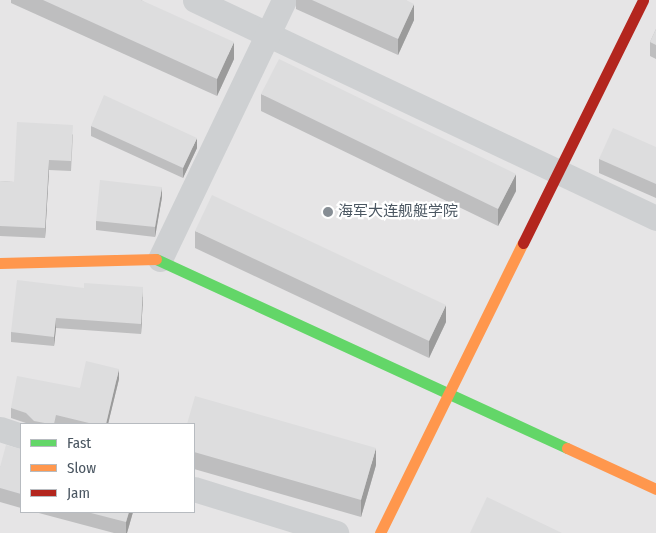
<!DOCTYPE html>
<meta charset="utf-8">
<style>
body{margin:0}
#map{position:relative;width:656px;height:533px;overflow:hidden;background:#f4f4f4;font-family:"Fira Sans Condensed","Noto Sans SC",sans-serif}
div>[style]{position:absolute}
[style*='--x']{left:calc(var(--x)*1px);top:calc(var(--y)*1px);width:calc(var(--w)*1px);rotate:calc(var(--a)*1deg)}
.education>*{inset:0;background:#e6e5e6}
.street>*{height:25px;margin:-12.5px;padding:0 12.5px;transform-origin:12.5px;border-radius:12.5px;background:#ced0d2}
.fast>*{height:11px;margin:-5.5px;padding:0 5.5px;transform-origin:5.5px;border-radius:5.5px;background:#63d668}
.slow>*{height:11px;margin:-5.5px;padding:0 5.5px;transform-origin:5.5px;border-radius:5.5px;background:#ff974d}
.jam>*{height:11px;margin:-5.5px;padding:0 5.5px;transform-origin:5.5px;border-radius:5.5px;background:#b3261e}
.wall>*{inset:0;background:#bebebf}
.shaded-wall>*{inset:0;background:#9b9b9b}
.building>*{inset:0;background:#ddddde}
.dots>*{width:14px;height:14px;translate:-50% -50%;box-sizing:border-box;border:2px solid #fff;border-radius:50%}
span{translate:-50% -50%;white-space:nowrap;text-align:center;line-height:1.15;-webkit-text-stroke:4.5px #fff;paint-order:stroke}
.poi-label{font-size:15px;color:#4a5661}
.left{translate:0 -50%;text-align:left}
.legend{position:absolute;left:20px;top:423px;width:175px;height:90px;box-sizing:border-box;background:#fff;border:1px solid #b7bbc0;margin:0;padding:6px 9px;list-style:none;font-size:15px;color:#4a5661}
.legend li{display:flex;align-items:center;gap:10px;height:25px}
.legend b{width:25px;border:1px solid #b7bbc0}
</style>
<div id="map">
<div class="education">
<div style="clip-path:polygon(evenodd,0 0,656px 0,656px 533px,0 533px,0 0,21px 424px,194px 424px,194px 512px,21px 512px,21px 424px)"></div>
</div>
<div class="street">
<div style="--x:195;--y:0;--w:510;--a:25.31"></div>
<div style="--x:160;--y:259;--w:287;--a:-64.4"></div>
<div style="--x:0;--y:429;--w:22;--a:18"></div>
<div style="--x:194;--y:489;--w:149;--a:17.2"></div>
</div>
<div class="fast">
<div style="--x:156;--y:259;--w:452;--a:24.7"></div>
</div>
<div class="slow">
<div style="--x:0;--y:263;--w:156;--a:-1.5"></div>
<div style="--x:567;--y:448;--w:98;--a:24.7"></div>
<div style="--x:380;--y:533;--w:323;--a:-63.8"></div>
</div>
<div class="jam">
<div style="--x:523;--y:243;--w:271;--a:-63.7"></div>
</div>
<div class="wall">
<div style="clip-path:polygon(11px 0,141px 0,234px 59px,217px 96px,11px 3px)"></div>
<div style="clip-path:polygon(296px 0,406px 0,414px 20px,398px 55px,296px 9px)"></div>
<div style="clip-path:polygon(656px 29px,656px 59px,650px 56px,650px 42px)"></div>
<div style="clip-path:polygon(261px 94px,516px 191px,498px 226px,261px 111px)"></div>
<div style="clip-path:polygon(91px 126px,197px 148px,183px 178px,91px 136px)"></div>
<div style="clip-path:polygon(73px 134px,71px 171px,49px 170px,45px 238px,0 236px,0 181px,14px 182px)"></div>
<div style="clip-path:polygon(656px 147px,656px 198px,599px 173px,599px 159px)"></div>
<div style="clip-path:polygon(162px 197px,155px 237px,96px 230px,96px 221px)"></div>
<div style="clip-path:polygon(195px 231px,446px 322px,429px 358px,195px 248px)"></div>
<div style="clip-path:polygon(84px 288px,143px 297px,141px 334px,56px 328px,54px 346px,11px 342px,11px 332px)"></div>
<div style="clip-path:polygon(119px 379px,108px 424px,28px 424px,26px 423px,11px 418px,11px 408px,80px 388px)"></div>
<div style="clip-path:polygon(194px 424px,376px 465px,361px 517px,194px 469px)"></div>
<div style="clip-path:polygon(21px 449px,21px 508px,0 502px,0 467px)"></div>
<div style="clip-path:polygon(35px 512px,133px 512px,127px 533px,114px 533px)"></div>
</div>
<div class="shaded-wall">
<div style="clip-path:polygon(414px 4px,414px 20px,398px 55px,398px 39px)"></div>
<div style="clip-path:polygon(234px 42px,234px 59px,217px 96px,217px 79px)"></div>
<div style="clip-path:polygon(197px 138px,197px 148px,183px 178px,183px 168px)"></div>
<div style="clip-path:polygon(49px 160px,49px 170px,45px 238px,45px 228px)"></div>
<div style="clip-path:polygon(516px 174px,516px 191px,498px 226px,498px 209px)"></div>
<div style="clip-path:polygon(162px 187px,162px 197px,155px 237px,155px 227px)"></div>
<div style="clip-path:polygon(143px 287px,143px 297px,141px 334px,141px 324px)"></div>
<div style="clip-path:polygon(446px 305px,446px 322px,429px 358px,429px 341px)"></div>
<div style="clip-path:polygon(56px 318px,56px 328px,54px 346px,54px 337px)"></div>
<div style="clip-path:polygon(119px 369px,119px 379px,108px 424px,106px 424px)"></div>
<div style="clip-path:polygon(376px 448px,376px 465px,361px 517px,361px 500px)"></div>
<div style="clip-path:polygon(129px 512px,133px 512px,127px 533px,126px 533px,126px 522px)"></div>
</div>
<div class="building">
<div style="clip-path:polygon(43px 0,141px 0,234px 42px,217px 79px)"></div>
<div style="clip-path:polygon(312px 0,406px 0,414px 4px,398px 39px)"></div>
<div style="clip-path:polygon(656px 29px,656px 45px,650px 42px)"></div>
<div style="clip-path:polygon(279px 59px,516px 174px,498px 209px,261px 94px)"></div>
<div style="clip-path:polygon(104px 95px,197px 138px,183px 168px,91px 126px)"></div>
<div style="clip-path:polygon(17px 122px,73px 125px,71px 161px,49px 160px,45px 228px,0 226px,0 181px,14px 182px)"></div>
<div style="clip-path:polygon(613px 128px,656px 147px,656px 184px,599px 159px)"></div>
<div style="clip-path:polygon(100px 180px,162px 187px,155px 227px,96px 221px)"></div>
<div style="clip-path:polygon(212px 195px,446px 305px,429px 341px,195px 231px)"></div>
<div style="clip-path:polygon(17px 280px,84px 288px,84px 283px,143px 287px,141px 324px,56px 318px,54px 337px,11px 332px)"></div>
<div style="clip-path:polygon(86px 361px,119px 369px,106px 424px,93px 424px,56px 415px,54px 424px,50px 424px,34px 421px,26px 413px,11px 408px,17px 376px,80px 388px)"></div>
<div style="clip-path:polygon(195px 396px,376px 448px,361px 500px,194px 452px,194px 424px,187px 424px)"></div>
<div style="clip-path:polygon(6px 445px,21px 449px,21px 494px,0 488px,0 467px)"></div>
<div style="clip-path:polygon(487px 497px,562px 533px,470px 533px)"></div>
<div style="clip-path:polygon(87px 512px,129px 512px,126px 522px)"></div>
</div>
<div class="dots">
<div style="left:328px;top:212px;background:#868d94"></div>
</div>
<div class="poi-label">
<span class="left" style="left:338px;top:212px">海军大连舰艇学院</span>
</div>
<ul class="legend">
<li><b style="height:6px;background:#63d668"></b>Fast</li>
<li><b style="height:6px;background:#ff974d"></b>Slow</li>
<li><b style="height:6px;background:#b3261e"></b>Jam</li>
</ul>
</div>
